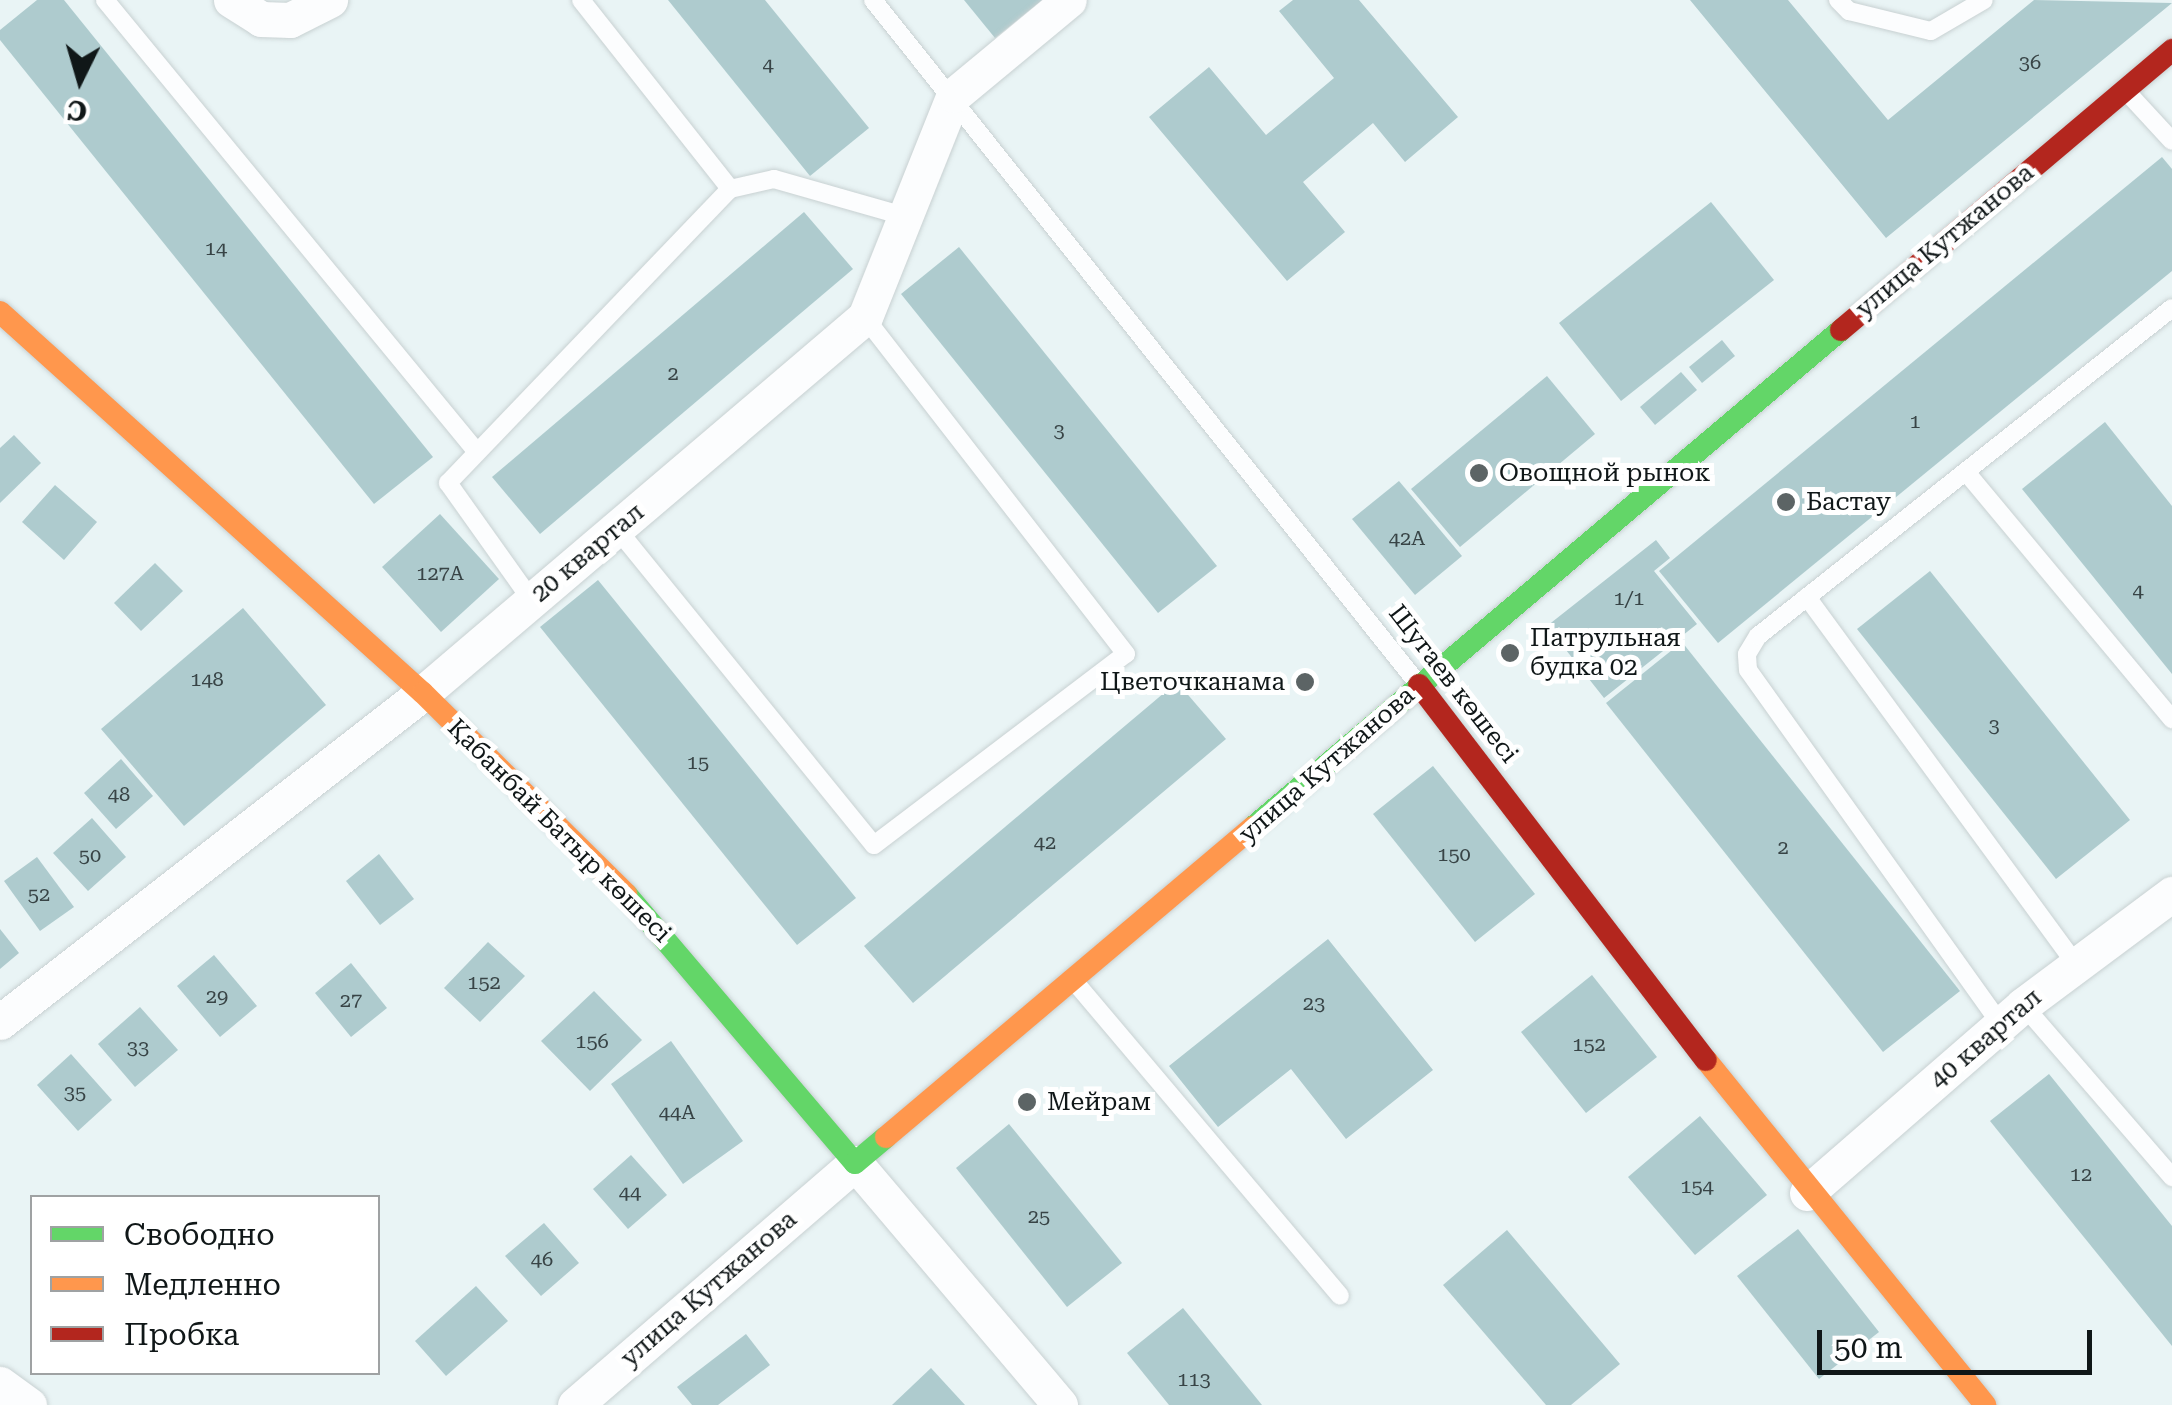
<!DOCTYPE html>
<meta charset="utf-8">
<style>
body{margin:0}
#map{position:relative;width:2172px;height:1405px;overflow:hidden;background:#e9f4f5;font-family:"Roboto Serif",serif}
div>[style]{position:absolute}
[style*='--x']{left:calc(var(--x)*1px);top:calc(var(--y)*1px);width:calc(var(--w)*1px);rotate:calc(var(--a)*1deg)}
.building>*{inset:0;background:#aecbce}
.roads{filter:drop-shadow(0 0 2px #c8d1d2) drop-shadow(0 0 2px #c8d1d2)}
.lane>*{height:18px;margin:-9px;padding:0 9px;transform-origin:9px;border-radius:9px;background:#fcfdfe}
.street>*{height:35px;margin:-17.5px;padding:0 17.5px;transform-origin:17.5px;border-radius:17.5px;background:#fcfdfe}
.fast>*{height:22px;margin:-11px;padding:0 11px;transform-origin:11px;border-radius:11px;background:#63d668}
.slow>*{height:22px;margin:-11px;padding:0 11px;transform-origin:11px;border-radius:11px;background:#ff974d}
.jam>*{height:22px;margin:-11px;padding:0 11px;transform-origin:11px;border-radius:11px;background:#b3261e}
.dots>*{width:28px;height:28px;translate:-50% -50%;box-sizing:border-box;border:5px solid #fff;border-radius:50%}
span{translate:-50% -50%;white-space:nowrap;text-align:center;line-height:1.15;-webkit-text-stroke:10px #fff;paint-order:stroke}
.number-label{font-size:20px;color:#384446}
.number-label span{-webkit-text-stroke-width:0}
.street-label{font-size:25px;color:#101718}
.poi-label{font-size:25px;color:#101718}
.left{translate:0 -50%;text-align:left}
.right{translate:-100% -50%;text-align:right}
.legend{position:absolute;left:30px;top:1195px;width:350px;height:180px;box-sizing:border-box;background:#fff;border:2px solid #9fa2a3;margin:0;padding:12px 18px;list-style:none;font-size:30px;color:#101718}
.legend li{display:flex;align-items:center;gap:20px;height:50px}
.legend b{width:50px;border:2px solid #9fa2a3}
.north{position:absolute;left:30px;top:30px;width:100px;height:100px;-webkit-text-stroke:8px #fff;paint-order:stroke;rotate:185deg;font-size:28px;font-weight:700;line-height:40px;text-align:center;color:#101718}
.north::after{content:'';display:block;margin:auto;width:35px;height:45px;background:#101718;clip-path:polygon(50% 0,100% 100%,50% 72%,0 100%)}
.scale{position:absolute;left:1817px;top:1330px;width:275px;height:45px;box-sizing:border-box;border:5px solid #101718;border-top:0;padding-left:12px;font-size:30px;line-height:35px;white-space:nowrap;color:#101718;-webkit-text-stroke:8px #fff;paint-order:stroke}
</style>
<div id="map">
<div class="building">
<div style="clip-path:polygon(37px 0,64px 0,433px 457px,374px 504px,0 40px,0 30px)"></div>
<div style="clip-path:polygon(668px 0,765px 0,869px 128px,810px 176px)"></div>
<div style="clip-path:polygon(964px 0,1042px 0,995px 38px)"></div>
<div style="clip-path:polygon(1293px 0,1359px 0,1458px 117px,1405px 162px,1373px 123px,1303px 182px,1345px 232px,1287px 281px,1149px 117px,1209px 67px,1266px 135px,1334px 78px,1279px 11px)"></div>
<div style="clip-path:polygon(1690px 0,1788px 0,1888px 120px,2034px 0,2172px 3px,1886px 238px)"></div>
<div style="clip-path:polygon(2162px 157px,2172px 169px,2172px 271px,1718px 643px,1659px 571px)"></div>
<div style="clip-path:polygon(1711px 202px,1774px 280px,1621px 401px,1559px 323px)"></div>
<div style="clip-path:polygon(804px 212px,853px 269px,540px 534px,492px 477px)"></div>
<div style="clip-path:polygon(959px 247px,1217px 566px,1158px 613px,901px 294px)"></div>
<div style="clip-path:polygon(1722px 340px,1735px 356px,1702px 383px,1689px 367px)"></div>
<div style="clip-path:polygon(1681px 372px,1697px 390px,1655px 425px,1640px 407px)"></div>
<div style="clip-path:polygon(1547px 376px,1595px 434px,1460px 547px,1411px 489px)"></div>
<div style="clip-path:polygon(2105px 422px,2172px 506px,2172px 674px,2022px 489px)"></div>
<div style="clip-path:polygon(14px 435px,41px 463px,0 503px,0 448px)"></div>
<div style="clip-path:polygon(1399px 481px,1462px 556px,1415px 595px,1352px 519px)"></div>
<div style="clip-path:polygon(55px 485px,97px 522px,64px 560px,22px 522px)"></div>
<div style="clip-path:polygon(440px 514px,499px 579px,441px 632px,382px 567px)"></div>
<div style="clip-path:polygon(1656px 540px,1670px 558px,1654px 571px,1697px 624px,1604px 698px,1547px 626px)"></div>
<div style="clip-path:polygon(155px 563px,183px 591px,141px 631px,114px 603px)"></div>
<div style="clip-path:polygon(1930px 571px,2130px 820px,2056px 879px,1857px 629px)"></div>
<div style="clip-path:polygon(598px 580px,856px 898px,797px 945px,540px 627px)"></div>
<div style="clip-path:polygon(243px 608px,326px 705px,184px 826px,101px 729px)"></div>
<div style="clip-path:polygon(1682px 642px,1960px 991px,1883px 1052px,1606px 703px)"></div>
<div style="clip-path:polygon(1177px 682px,1226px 739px,913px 1003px,864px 946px)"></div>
<div style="clip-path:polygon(121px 759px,153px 796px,116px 829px,84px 793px)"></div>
<div style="clip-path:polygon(1433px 766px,1535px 894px,1475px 942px,1373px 814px)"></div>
<div style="clip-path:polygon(92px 818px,126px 857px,88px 891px,53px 853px)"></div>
<div style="clip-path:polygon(379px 854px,414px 899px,380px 925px,346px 881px)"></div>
<div style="clip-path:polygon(37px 857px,74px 907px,40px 931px,4px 881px)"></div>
<div style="clip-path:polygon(0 929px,19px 953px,0 969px)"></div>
<div style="clip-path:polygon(1328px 939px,1433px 1070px,1346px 1139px,1291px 1069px,1218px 1127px,1169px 1066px)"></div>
<div style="clip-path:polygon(488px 942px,525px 976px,480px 1022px,444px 988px)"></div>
<div style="clip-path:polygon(214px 955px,257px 1006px,220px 1037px,177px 986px)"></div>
<div style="clip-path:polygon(351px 963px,387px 1008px,351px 1037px,315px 993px)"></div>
<div style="clip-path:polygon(1592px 975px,1657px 1057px,1586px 1113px,1521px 1032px)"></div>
<div style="clip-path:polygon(594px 991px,642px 1040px,590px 1091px,541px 1041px)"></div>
<div style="clip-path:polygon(140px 1007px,178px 1050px,135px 1087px,98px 1044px)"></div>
<div style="clip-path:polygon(671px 1041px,743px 1141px,683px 1184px,611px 1084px)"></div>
<div style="clip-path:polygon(71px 1054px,112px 1100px,78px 1131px,37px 1085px)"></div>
<div style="clip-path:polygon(2049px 1074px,2172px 1226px,2172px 1346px,1990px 1121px)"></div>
<div style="clip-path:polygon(1700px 1116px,1767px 1195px,1695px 1255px,1628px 1177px)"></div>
<div style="clip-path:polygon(1009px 1124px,1122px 1263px,1067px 1307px,956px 1168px)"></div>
<div style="clip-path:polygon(631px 1155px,667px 1195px,628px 1229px,593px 1189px)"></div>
<div style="clip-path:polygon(544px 1223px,579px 1263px,541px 1296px,505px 1256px)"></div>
<div style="clip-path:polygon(1798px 1229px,1879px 1332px,1819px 1379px,1737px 1276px)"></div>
<div style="clip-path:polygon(1507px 1230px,1620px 1364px,1571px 1405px,1546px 1405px,1443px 1285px)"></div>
<div style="clip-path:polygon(476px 1286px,508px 1321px,446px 1376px,415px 1341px)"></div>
<div style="clip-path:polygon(1183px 1308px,1262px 1405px,1169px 1405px,1127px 1353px)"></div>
<div style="clip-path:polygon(746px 1334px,770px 1365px,718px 1405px,692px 1405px,677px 1387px)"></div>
<div style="clip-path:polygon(931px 1368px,965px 1405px,892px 1405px)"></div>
</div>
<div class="roads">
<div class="lane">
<div style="--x:105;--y:0;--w:585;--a:50.55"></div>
<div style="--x:581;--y:0;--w:241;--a:51.7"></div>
<div style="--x:873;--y:0;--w:876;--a:51.44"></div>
<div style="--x:1838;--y:0;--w:16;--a:45"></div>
<div style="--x:1849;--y:11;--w:84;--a:13.7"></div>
<div style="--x:1931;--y:31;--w:61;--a:-30.3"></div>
<div style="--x:2125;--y:90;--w:69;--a:47.3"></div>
<div style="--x:1966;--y:472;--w:322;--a:50.2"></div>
<div style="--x:617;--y:529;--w:407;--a:50.9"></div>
<div style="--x:874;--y:845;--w:316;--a:-37.2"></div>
<div style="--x:1126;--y:654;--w:426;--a:-127.8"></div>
<div style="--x:1807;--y:597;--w:456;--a:53.8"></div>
<div style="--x:532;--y:601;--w:145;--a:-125.4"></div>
<div style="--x:448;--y:483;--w:407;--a:-46.2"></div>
<div style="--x:730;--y:189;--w:45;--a:-12.8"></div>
<div style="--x:774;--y:179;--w:135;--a:15.9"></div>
<div style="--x:1074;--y:981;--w:412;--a:49.8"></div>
<div style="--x:2023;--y:1005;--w:228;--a:49.1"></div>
<div style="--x:2002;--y:1026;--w:437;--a:-125.5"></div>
<div style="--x:1748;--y:670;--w:16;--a:-94"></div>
<div style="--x:1747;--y:654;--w:21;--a:-59"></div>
<div style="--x:1758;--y:636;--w:528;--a:-38.39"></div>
</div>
<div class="street">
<div style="--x:231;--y:0;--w:36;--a:32"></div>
<div style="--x:261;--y:19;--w:29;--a:2"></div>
<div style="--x:290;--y:20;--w:45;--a:-26.6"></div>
<div style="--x:0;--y:1022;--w:536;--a:-37.87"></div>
<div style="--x:423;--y:693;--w:580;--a:-40.39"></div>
<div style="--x:865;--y:317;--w:239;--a:-68.2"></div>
<div style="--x:954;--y:95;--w:149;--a:-39.6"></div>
<div style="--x:1807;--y:1193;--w:286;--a:-41"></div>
<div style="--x:2023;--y:1005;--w:186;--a:-36.7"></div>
<div style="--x:0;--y:1384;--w:36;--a:36"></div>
<div style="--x:575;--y:1405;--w:370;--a:-40.8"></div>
<div style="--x:855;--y:1163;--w:317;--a:49.7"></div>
</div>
<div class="fast">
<div style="--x:1253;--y:827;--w:770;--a:-40.21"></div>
<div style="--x:626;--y:894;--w:353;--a:49.6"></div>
<div style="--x:855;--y:1163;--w:40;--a:-40"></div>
</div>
<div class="slow">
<div style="--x:0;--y:312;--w:569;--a:42.01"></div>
<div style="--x:423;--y:693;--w:286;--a:44.7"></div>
<div style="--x:1706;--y:1060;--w:444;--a:51"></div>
<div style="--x:886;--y:1137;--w:480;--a:-40.2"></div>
</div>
<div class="jam">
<div style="--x:1841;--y:330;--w:434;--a:-40.2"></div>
<div style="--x:1419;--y:685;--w:472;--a:52.6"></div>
</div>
</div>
<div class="dots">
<div style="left:1479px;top:473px;background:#5c6465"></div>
<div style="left:1786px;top:502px;background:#5c6465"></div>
<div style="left:1510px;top:653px;background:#5c6465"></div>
<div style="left:1305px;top:682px;background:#5c6465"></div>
<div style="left:1027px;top:1102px;background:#5c6465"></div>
</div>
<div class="number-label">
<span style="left:2030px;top:62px">36</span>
<span style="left:768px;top:64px">4</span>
<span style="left:216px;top:248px">14</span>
<span style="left:673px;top:373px">2</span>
<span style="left:1915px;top:421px">1</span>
<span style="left:1059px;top:430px">3</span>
<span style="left:1407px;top:538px">42А</span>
<span style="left:440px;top:573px">127А</span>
<span style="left:2138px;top:590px">4</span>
<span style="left:1629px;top:598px">1/1</span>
<span style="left:207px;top:679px">148</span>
<span style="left:1994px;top:725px">3</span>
<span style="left:698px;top:762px">15</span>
<span style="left:119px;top:794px">48</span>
<span style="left:1045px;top:842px">42</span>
<span style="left:1783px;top:847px">2</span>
<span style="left:1454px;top:854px">150</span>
<span style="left:90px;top:855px">50</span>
<span style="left:39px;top:894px">52</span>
<span style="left:484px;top:982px">152</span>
<span style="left:217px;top:996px">29</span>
<span style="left:351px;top:1000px">27</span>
<span style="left:1314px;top:1003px">23</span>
<span style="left:592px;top:1041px">156</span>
<span style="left:1589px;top:1044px">152</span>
<span style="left:138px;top:1047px">33</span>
<span style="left:75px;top:1092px">35</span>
<span style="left:677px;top:1112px">44А</span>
<span style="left:2081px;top:1174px">12</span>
<span style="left:1697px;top:1186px">154</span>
<span style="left:630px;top:1192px">44</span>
<span style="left:1039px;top:1216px">25</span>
<span style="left:542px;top:1259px">46</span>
<span style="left:1194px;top:1379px">113</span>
</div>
<div class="street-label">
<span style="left:1945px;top:241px;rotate:-40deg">улица Кутжанова</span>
<span style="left:588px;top:553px;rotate:-40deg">20 квартал</span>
<span style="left:1453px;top:684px;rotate:52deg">Шугаев көшесі</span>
<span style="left:1327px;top:765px;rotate:-41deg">улица Кутжанова</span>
<span style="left:559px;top:831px;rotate:45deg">Қабанбай Батыр көшесі</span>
<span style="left:1986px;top:1039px;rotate:-41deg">40 квартал</span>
<span style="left:709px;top:1289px;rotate:-41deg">улица Кутжанова</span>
</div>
<div class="poi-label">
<span class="left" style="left:1499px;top:473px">Овощной рынок</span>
<span class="left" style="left:1806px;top:502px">Бастау</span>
<span class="left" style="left:1530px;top:653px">Патрульная<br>будка 02</span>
<span class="right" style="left:1285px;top:682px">Цветочканама</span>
<span class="left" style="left:1047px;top:1102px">Мейрам</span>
</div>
<ul class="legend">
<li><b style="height:12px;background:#63d668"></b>Свободно</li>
<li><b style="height:12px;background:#ff974d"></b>Медленно</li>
<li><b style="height:12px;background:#b3261e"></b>Пробка</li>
</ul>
<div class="north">С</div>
<div class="scale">50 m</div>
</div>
